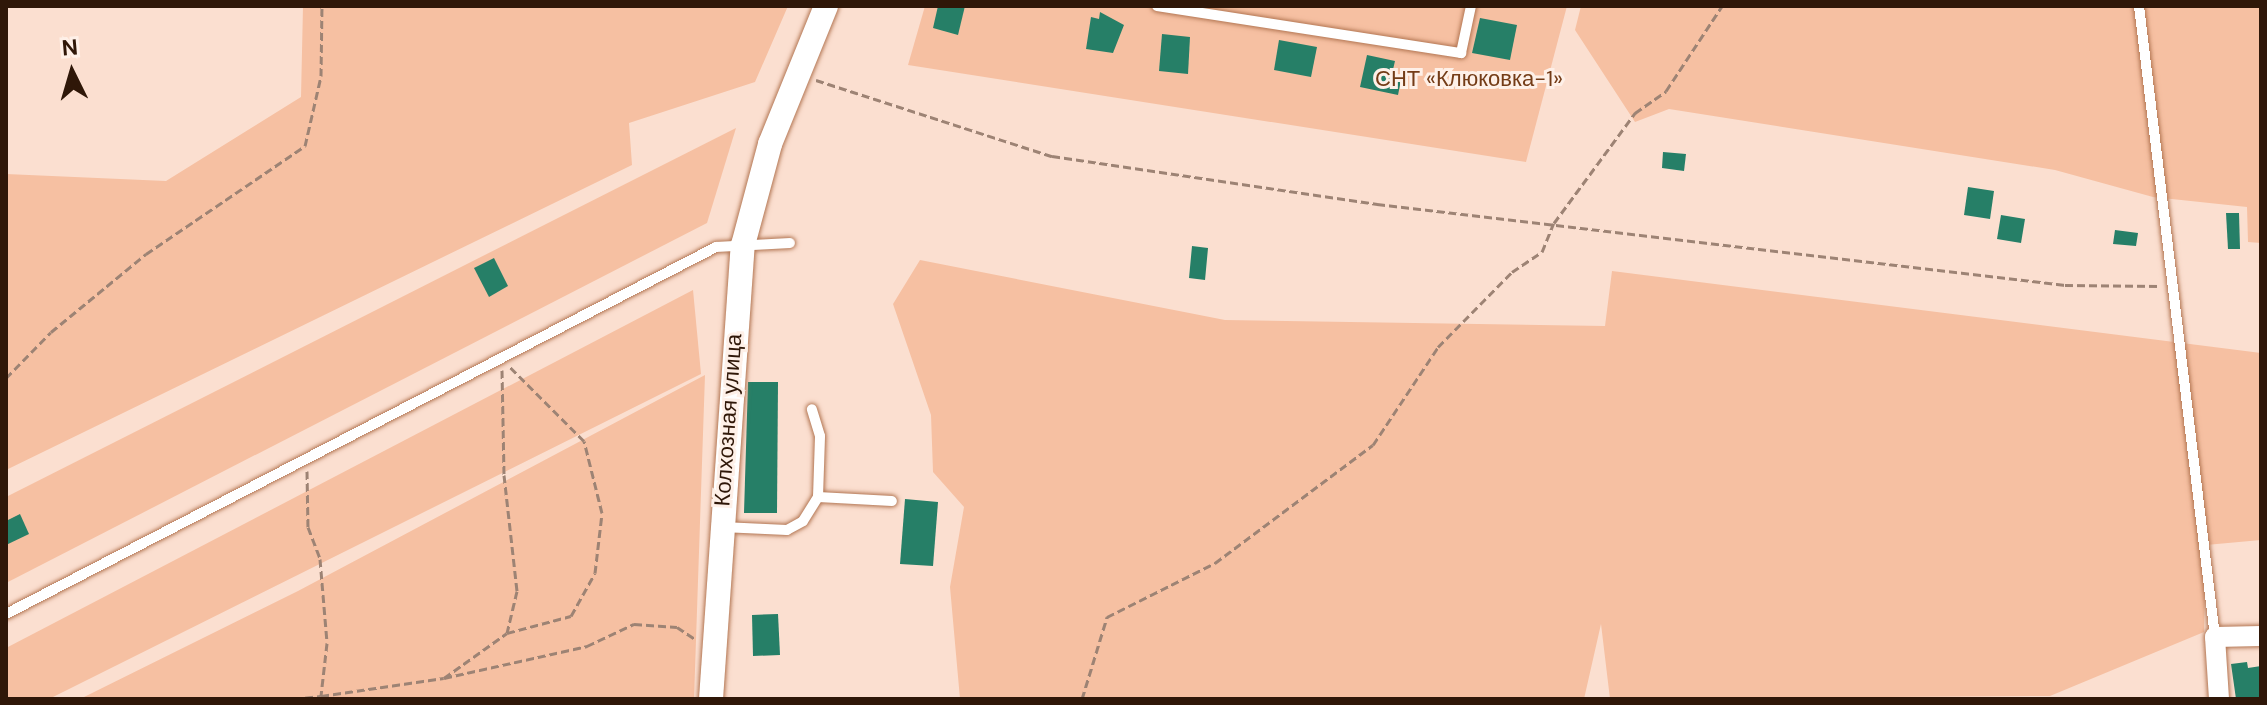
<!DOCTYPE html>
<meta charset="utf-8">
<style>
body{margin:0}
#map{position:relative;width:2267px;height:705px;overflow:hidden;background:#fbdfd0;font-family:"DM Sans",sans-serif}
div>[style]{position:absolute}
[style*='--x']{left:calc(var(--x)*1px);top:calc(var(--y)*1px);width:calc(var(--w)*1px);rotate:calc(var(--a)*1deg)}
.green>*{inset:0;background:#f6c0a2}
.building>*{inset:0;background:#267f67}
.path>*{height:3px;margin-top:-1.5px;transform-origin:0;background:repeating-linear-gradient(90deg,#9d8374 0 8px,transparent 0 12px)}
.roads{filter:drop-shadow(0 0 2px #b37653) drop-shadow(0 0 2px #b37653)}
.service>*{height:10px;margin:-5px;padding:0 5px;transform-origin:5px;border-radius:5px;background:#fff}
.minor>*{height:20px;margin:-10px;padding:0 10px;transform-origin:10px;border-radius:10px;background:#fff}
.tertiary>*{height:24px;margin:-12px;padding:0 12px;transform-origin:12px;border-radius:12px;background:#fff}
span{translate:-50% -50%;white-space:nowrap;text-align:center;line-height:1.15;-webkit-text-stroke:6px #fef0e8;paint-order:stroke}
.park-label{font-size:22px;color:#743c17}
.street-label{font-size:22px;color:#2f1708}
.frame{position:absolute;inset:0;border:8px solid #2f1708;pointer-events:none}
.north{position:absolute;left:32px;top:32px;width:80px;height:80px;-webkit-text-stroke:6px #fef0e8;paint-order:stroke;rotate:355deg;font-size:22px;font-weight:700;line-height:32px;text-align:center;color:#2f1708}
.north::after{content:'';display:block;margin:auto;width:28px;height:36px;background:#2f1708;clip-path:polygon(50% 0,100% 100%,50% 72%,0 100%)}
</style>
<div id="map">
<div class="green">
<div style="clip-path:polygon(303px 6px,788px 6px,755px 82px,629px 123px,632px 165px,6px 470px,6px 174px,166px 181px,301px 97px)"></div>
<div style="clip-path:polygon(925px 6px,1567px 6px,1526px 162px,908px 65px)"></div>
<div style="clip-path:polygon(1581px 6px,2261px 6px,2261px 243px,2248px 242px,2247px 207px,2153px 197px,2055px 170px,1669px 109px,1635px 122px,1575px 30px)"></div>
<div style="clip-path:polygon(736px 128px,707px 223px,6px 583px,6px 497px)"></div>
<div style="clip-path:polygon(920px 260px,1225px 320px,1605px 326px,1612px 271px,2261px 353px,2261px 540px,2206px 545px,2204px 632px,2050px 696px,1610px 699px,1601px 624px,1584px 699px,960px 699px,950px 587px,964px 507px,933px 472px,931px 415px,893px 304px)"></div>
<div style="clip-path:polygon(693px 290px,701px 374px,49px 699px,6px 699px,6px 648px)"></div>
<div style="clip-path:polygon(705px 375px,694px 699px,80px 699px,298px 591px)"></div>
</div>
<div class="building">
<div style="clip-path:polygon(938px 6px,965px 6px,958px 35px,933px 28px)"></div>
<div style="clip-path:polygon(1100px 12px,1124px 25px,1113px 53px,1086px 49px,1091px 17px,1099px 19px)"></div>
<div style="clip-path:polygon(1480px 18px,1517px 25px,1510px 60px,1472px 53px)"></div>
<div style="clip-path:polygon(1162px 34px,1190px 37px,1188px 74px,1159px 71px)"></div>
<div style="clip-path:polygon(1279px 40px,1317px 47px,1311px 77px,1274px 70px)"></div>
<div style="clip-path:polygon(1367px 55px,1395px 61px,1391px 78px,1401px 80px,1398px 95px,1360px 87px)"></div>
<div style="clip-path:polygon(1663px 152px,1686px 154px,1684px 171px,1662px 168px)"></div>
<div style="clip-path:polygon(1968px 187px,1994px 191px,1990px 219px,1964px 215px)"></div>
<div style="clip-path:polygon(2226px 213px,2239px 213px,2240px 249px,2228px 249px)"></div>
<div style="clip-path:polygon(2001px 215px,2025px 219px,2021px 243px,1997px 239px)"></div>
<div style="clip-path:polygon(2115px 230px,2138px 233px,2136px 246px,2113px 244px)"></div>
<div style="clip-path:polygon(1192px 246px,1208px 248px,1205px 280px,1189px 278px)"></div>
<div style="clip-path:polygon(494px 258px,508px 286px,489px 297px,474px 268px)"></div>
<div style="clip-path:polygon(748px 382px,778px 382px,777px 513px,744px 513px)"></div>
<div style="clip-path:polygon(905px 499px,938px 502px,933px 566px,900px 564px)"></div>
<div style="clip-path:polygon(20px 514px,29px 534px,6px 545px,6px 521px)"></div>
<div style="clip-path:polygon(778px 614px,780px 655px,753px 656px,752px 615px)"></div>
<div style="clip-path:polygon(2247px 662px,2248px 668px,2261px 666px,2261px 698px,2236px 699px,2231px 664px)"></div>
</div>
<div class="path">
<div style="--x:816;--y:80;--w:248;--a:17.9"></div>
<div style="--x:1052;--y:156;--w:329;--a:8.4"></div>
<div style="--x:1377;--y:204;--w:693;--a:6.71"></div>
<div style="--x:2065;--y:285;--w:95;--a:0.6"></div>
<div style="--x:502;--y:370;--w:105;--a:88.9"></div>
<div style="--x:504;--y:475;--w:117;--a:83.6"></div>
<div style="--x:517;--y:591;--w:43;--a:103.4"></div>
<div style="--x:6;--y:378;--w:64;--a:-45.6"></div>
<div style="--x:51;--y:332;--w:123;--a:-39.4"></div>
<div style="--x:146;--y:254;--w:192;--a:-34.2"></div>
<div style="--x:305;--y:146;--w:72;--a:-77.1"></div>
<div style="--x:321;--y:76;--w:70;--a:-89.2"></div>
<div style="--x:307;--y:471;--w:56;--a:89"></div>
<div style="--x:308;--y:527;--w:34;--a:69"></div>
<div style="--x:320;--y:559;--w:84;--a:85.2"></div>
<div style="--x:327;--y:643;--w:53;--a:96.5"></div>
<div style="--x:321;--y:696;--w:124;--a:-8.3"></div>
<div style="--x:444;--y:678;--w:147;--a:-12.6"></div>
<div style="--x:587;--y:646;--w:52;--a:-25.1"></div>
<div style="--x:634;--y:624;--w:43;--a:4"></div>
<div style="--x:677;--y:627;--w:23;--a:34"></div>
<div style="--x:444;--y:678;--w:77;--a:-35.5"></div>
<div style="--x:507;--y:633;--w:66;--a:-14.9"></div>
<div style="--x:571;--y:616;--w:49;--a:-60.8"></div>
<div style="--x:595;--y:573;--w:60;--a:-83.3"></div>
<div style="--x:602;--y:513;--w:74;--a:-104"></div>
<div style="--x:584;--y:441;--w:105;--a:-135"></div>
<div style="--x:293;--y:699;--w:28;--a:-6"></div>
<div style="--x:1082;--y:699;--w:86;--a:-73"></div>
<div style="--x:1107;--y:617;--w:121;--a:-26.6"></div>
<div style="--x:1215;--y:563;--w:197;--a:-36.8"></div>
<div style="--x:1373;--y:445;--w:118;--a:-56.4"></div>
<div style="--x:1438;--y:347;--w:105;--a:-45.4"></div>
<div style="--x:1512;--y:272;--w:36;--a:-34"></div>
<div style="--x:1542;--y:252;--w:31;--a:-68"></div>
<div style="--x:1554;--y:223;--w:137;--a:-53.6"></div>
<div style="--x:1635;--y:113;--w:38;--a:-35"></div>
<div style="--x:1666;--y:91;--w:102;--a:-56.6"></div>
</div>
<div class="roads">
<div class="service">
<div style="--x:1157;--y:6;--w:308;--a:8.8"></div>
<div style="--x:1461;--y:53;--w:48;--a:-78"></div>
<div style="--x:2139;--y:6;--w:636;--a:83.13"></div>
<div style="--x:818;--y:497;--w:74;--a:3.1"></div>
<div style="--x:722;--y:527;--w:65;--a:2.6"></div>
<div style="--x:787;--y:530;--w:18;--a:-29"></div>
<div style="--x:803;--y:521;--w:28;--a:-58"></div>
<div style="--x:818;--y:497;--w:61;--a:-88.1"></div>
<div style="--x:820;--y:436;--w:28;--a:-107"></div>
<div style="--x:6;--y:614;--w:799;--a:-27.33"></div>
<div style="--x:716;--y:247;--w:74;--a:-3.1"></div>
</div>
<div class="minor">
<div style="--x:2219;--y:699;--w:62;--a:-93.7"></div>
<div style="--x:2215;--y:637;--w:46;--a:-1.2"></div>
</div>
<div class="tertiary">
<div style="--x:711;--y:699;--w:455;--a:-86"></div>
<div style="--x:743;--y:245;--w:105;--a:-75"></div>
<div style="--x:770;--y:144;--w:149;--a:-67.9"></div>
</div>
</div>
<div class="park-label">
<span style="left:1469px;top:79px">СНТ «Клюковка-1»</span>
</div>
<div class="street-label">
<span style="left:728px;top:420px;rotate:-86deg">Колхозная улица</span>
</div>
<div class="frame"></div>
<div class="north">N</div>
</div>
